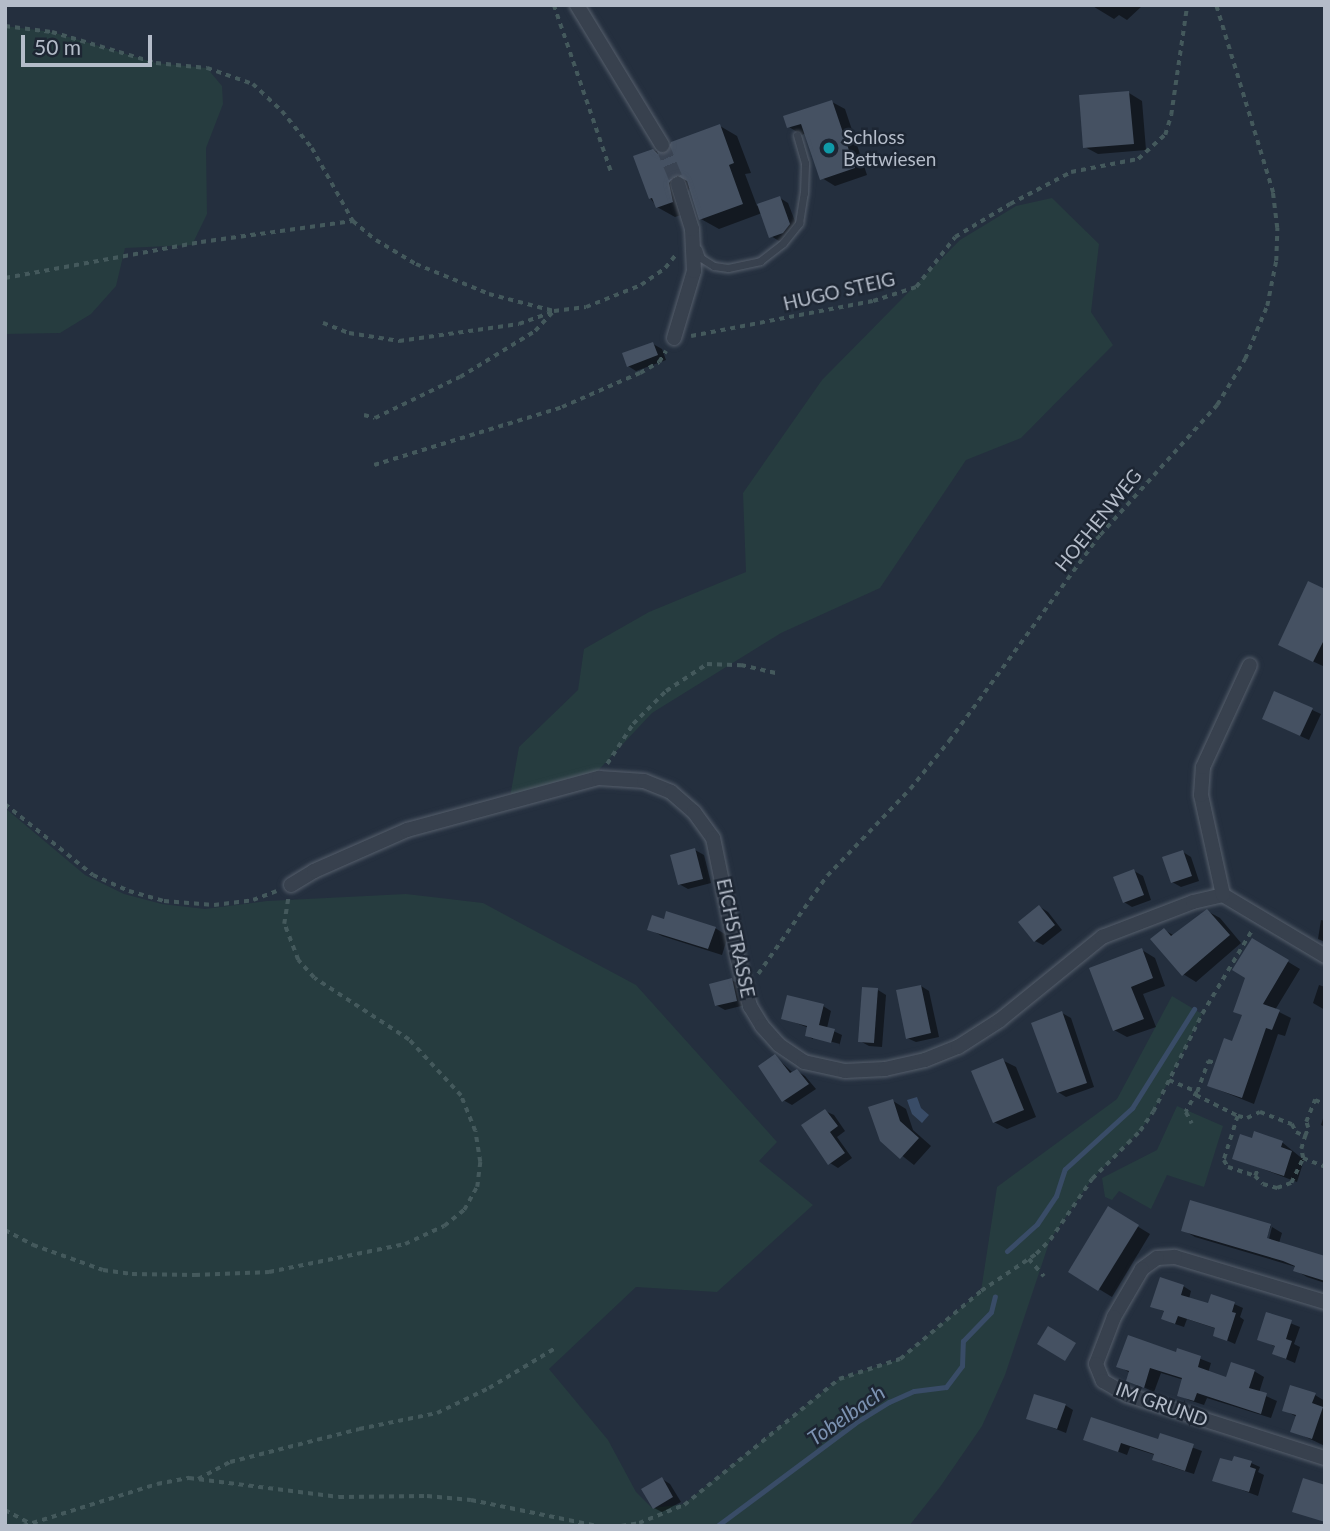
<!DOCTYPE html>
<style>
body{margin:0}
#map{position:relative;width:1330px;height:1531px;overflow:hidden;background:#242f3e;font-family:Lato,sans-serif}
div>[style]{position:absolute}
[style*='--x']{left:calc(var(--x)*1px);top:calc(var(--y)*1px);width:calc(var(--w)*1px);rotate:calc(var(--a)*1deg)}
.green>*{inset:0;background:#263c3f}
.water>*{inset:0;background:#394c67}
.shadow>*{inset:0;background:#0007}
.stream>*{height:5px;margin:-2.5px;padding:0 2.5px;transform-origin:2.5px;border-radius:2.5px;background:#394c67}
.building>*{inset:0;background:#455162}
.minor-tunnel>*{height:14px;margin-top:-7px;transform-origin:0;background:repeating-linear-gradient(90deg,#3a4453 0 14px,transparent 0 21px)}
.path>*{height:3.5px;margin-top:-1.75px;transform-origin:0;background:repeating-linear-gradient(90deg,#44595c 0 5px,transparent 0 10px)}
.roads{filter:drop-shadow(0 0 2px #565f6c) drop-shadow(0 0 2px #565f6c)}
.service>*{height:7px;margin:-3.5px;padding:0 3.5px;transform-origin:3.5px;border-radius:3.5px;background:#38414e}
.minor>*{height:14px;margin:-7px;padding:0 7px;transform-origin:7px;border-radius:7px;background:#38414e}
.dots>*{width:19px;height:19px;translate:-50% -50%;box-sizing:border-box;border:4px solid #1d2633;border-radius:50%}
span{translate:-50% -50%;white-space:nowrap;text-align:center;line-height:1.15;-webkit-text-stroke:5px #1d2633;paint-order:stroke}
.poi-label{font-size:19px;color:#b4bcc9}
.left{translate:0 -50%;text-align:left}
.street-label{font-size:19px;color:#b4bcc9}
.water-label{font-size:21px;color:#7c92b1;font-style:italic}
.frame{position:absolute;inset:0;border:7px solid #b4bcc9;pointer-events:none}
.scale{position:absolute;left:21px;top:35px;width:131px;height:32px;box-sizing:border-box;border:4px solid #b4bcc9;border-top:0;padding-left:9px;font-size:21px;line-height:24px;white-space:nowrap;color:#b4bcc9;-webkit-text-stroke:5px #1d2633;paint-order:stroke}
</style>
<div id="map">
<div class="green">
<div style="clip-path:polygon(5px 26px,52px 32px,156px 63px,207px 68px,222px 86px,223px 104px,206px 148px,207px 214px,192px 245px,125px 248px,116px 286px,91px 314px,60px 333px,5px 334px)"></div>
<div style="clip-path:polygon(1052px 198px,1099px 244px,1091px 312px,1113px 345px,1021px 438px,966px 460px,880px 588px,781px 633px,652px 713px,591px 778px,510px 797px,519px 747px,578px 690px,584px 649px,649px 612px,746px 572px,743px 493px,822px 380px,960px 240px,1016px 206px)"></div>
<div style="clip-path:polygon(5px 808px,85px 875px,124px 894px,162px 904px,205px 909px,267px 901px,406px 894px,483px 903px,636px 985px,777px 1142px,759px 1161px,813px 1205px,717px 1292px,636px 1287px,549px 1369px,608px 1440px,636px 1492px,652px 1508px,684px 1504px,839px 1379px,900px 1359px,981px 1291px,997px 1187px,1117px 1099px,1172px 996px,1202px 1014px,1153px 1112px,1140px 1131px,1092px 1179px,1050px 1240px,1005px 1375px,982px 1426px,940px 1487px,909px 1526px,5px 1526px)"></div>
<div style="clip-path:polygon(1177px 1106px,1223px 1126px,1204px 1187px,1167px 1175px,1151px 1209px,1119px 1191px,1112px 1200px,1105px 1197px,1102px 1178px,1157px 1150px)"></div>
</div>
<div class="water">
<div style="clip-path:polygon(917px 1097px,921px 1108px,929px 1115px,922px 1123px,912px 1114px,907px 1100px)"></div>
</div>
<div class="shadow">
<div style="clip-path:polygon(1091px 5px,1142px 5px,1142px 6px,1127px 20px,1119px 15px,1114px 19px)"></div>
<div style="clip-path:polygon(1129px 93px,1142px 101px,1146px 150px,1098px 154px,1085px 147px)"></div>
<div style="clip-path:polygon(832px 102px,845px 109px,867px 175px,835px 186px,822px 178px,806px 133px,802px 135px,789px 127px)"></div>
<div style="clip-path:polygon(720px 126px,737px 136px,751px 173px,745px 174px,757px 206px,780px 198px,788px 203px,798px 229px,792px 237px,779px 241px,771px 236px,762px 213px,719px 229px,701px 219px,691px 187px,686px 193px,690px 212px,675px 217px,657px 207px,650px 198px,653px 150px,668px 155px)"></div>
<div style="clip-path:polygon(653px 344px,662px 349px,666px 360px,636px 371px,628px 366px)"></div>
<div style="clip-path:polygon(1325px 591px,1325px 667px,1293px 652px)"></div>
<div style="clip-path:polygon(1275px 693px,1321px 714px,1309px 740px,1272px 723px)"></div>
<div style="clip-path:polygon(695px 850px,704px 855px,711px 883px,688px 889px,679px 884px)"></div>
<div style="clip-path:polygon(1183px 852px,1191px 857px,1199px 881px,1181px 887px,1172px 882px)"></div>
<div style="clip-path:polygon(1134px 871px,1143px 876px,1151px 900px,1132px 907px,1124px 902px)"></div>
<div style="clip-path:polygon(1040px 907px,1048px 912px,1062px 930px,1043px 945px,1035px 941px)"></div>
<div style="clip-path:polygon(1207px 911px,1220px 918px,1241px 943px,1196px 982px,1183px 974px,1164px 930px,1175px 936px)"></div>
<div style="clip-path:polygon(1321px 920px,1325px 921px,1325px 942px,1318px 939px)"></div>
<div style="clip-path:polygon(715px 928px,728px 936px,722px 955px,662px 936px,649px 929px)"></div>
<div style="clip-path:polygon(1252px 940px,1300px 969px,1275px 1010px,1291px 1018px,1285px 1036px,1278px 1034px,1254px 1104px,1209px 1086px,1233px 1043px,1244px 1015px)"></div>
<div style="clip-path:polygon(1142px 950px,1155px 958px,1165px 986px,1143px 994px,1156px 1027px,1127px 1037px,1114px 1030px)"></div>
<div style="clip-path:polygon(732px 980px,740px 985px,745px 1005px,725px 1010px,716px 1005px)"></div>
<div style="clip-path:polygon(1319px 985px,1325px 987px,1325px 1010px,1313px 1003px)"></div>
<div style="clip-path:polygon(921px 986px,929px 991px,939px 1037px,916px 1042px,907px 1038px)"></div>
<div style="clip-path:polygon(878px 990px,886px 995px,882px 1047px,869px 1046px,860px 1041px)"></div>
<div style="clip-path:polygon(823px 1006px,831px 1011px,827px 1028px,842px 1035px,839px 1047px,840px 1044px,813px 1037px,813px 1039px,807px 1036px,809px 1028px,783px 1018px)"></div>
<div style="clip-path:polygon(1062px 1013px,1071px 1018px,1094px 1087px,1066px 1097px,1058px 1092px)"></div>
<div style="clip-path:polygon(775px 1056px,793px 1073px,797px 1071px,805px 1076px,816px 1089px,792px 1105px,783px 1100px)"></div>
<div style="clip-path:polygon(1002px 1060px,1016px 1067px,1036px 1117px,1007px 1129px,994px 1122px)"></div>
<div style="clip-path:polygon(893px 1101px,906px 1109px,913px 1130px,931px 1146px,914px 1165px,882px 1140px)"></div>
<div style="clip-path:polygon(825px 1111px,834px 1115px,845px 1131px,837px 1137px,852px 1158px,838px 1168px,830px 1163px)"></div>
<div style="clip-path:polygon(1325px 1112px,1325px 1127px,1321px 1125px)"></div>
<div style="clip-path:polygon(1255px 1134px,1283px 1143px,1304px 1160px,1297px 1182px,1234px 1158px,1253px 1140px)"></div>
<div style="clip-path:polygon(1191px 1202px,1271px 1226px,1263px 1246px,1267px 1247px,1272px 1227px,1282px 1233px,1279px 1243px,1325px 1257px,1325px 1283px,1307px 1277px,1295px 1270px,1296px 1267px,1195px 1237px,1183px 1230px)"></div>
<div style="clip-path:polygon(1109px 1209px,1150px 1234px,1112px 1297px,1071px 1272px)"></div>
<div style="clip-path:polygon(1183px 1286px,1191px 1291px,1189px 1299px,1209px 1305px,1234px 1304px,1243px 1308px,1240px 1317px,1244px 1320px,1235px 1344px,1215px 1335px,1217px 1329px,1187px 1319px,1184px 1327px,1172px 1323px,1163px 1318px,1165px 1312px,1152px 1306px)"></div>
<div style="clip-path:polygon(1267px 1314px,1300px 1327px,1294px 1344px,1300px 1347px,1295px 1363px,1274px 1354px,1276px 1347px,1259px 1339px)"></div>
<div style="clip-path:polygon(1178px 1350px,1211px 1363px,1208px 1373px,1227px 1379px,1254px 1371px,1264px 1377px,1259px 1393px,1277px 1401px,1271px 1418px,1207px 1398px,1204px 1405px,1189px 1400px,1179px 1395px,1184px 1380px,1161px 1373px,1154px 1392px,1128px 1380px,1130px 1373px,1119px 1366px,1177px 1354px)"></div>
<div style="clip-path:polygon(1315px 1395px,1325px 1401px,1325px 1446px,1293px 1431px,1297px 1417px,1284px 1410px)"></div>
<div style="clip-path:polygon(1065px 1405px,1073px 1410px,1066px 1433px,1028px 1418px)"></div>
<div style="clip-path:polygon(1161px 1436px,1202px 1451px,1194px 1474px,1162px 1464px,1154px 1459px,1155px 1455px,1130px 1447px,1127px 1455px,1085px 1439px,1160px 1441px)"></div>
<div style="clip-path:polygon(1251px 1463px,1260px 1467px,1258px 1472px,1264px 1475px,1258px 1496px,1215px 1480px,1234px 1464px)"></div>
<div style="clip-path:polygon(662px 1479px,670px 1484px,681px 1502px,662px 1512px,654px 1508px)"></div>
</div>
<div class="stream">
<div style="--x:1007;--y:1251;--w:40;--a:-42"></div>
<div style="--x:1037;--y:1224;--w:34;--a:-56"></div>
<div style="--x:1056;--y:1196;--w:28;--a:-72"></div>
<div style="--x:1065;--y:1169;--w:91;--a:-42.3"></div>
<div style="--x:1132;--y:1108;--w:117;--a:-57.9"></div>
<div style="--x:717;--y:1526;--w:172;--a:-36.7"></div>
<div style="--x:855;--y:1423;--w:40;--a:-32"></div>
<div style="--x:889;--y:1402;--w:27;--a:-24"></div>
<div style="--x:914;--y:1391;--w:32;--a:-7"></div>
<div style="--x:946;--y:1387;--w:26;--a:-53"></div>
<div style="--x:962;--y:1366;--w:25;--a:-88"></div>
<div style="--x:963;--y:1341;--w:40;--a:-46"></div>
<div style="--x:991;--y:1312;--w:16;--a:-76"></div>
</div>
<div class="building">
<div style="clip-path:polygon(1129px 91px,1134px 144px,1083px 148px,1079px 95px)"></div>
<div style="clip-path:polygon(832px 100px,855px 168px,820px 180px,801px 124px,787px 128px,783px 116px)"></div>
<div style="clip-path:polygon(720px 124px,734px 163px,729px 165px,743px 204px,699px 220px,687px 181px,676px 175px,669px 183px,673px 202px,656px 208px,652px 198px,649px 199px,633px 156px,653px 149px,658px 154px,666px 154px,671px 142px)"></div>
<div style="clip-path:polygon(780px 196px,790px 224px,783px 233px,769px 238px,757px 204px)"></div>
<div style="clip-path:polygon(653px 342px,658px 355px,627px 367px,622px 353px)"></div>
<div style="clip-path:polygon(1308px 581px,1325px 589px,1325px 638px,1313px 662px,1278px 645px)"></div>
<div style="clip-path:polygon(1274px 691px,1313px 708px,1300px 736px,1262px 719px)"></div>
<div style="clip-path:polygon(695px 848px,703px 879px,678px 885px,670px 855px)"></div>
<div style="clip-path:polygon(1183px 850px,1192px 876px,1171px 883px,1162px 857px)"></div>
<div style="clip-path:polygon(1134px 869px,1144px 895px,1123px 903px,1113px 877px)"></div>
<div style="clip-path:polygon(1039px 905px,1055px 925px,1034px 942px,1018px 922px)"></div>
<div style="clip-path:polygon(1207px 909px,1230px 935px,1182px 976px,1150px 939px,1164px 928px,1171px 936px)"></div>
<div style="clip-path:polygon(666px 911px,716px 927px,708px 949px,647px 930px,652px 915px,664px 919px)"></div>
<div style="clip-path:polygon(1252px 938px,1289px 960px,1263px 1004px,1280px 1010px,1272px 1030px,1266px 1028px,1242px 1098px,1207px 1086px,1224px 1038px,1232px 1041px,1242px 1015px,1233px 1012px,1245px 978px,1232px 970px)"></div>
<div style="clip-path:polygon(1142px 948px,1153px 978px,1131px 987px,1144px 1019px,1113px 1031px,1089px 968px)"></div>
<div style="clip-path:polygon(732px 978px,737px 1001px,715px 1006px,709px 984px)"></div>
<div style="clip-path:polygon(921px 985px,931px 1033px,906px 1039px,896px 990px)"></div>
<div style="clip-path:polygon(862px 987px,878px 988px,874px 1043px,858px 1042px)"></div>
<div style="clip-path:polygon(787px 995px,824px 1004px,819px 1025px,835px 1029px,831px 1043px,805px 1036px,807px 1026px,781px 1019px)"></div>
<div style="clip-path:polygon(1062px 1011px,1087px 1083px,1057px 1093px,1031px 1023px)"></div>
<div style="clip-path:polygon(775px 1054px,790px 1073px,797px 1069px,809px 1084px,782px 1102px,758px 1066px)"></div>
<div style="clip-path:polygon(1003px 1058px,1024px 1110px,993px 1123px,971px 1071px)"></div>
<div style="clip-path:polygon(893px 1099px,900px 1121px,919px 1138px,900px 1159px,880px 1141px,868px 1107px)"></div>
<div style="clip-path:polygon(825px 1109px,838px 1126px,830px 1132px,845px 1153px,828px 1165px,801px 1125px)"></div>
<div style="clip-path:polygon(1254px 1131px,1283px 1141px,1281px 1147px,1292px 1151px,1284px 1176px,1232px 1159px,1240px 1134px,1252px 1138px)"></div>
<div style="clip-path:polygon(1190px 1200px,1271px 1224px,1267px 1238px,1325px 1256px,1325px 1281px,1293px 1271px,1295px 1266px,1283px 1261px,1181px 1231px)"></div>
<div style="clip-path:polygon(1108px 1206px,1139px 1225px,1098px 1291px,1068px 1272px)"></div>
<div style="clip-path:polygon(1160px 1277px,1184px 1285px,1181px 1295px,1208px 1303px,1211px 1294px,1235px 1302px,1232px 1312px,1236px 1313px,1227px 1341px,1213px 1336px,1215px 1328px,1178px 1316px,1175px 1324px,1161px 1319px,1164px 1311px,1150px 1307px)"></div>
<div style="clip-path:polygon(1266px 1312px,1292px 1320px,1286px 1339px,1292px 1341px,1286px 1359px,1272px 1354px,1275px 1346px,1257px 1340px)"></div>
<div style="clip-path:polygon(1048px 1326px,1076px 1343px,1065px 1361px,1037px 1344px)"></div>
<div style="clip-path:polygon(1128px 1335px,1176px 1352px,1177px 1348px,1201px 1356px,1198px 1367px,1226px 1377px,1231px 1362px,1255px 1370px,1249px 1388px,1267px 1393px,1261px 1414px,1197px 1393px,1194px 1401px,1177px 1396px,1182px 1378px,1150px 1368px,1144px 1388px,1126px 1381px,1129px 1371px,1116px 1367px)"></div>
<div style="clip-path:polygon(1290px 1385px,1316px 1393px,1312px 1403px,1323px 1407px,1312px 1439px,1290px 1432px,1296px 1415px,1282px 1411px)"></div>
<div style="clip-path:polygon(1034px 1394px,1066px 1404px,1057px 1429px,1026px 1419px)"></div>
<div style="clip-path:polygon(1091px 1417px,1158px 1439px,1160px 1433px,1194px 1444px,1185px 1471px,1152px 1460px,1154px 1454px,1121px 1443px,1118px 1452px,1083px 1440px)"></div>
<div style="clip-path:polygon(1234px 1456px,1252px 1461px,1250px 1467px,1256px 1469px,1249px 1492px,1212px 1481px,1220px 1458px,1232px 1461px)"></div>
<div style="clip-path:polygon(662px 1477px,673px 1497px,653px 1509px,641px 1489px)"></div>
<div style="clip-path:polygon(1303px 1478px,1325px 1485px,1325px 1522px,1292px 1512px)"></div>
</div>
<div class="minor-tunnel">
<div style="--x:662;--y:145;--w:42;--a:67.7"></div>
</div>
<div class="path">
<div style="--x:554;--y:5;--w:179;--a:71.1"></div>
<div style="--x:5;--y:26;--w:47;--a:7.3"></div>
<div style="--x:52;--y:32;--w:109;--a:16.6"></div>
<div style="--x:156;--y:63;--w:51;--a:5.6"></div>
<div style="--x:207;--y:68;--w:49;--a:19.2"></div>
<div style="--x:253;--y:84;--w:40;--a:43"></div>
<div style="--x:282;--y:111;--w:48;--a:51"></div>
<div style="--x:312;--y:148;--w:84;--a:60.7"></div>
<div style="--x:353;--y:221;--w:30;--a:40"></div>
<div style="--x:376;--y:240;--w:47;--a:31"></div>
<div style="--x:416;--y:264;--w:79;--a:22.3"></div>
<div style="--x:489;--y:294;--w:67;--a:14.7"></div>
<div style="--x:554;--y:311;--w:32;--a:-7"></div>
<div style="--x:586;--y:307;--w:59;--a:-21.8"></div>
<div style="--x:641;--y:285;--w:29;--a:-35"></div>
<div style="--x:665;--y:268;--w:19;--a:-51"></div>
<div style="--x:5;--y:278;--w:199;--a:-10.4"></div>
<div style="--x:201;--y:242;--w:153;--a:-7.9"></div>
<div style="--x:323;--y:323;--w:28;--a:21"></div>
<div style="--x:349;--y:333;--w:51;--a:9.1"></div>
<div style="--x:399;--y:341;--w:121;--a:-8.1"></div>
<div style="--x:519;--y:324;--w:35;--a:-20"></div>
<div style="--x:691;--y:336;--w:185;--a:-10.9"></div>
<div style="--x:873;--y:301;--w:45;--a:-18"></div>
<div style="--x:916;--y:287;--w:63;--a:-52"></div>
<div style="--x:955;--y:237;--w:64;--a:-31"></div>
<div style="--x:1010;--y:204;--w:69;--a:-27.7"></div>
<div style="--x:1071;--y:172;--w:68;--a:-11"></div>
<div style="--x:1138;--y:159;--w:36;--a:-42"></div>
<div style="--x:1165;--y:135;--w:21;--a:-73"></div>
<div style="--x:1171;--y:115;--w:111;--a:-81.7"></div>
<div style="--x:364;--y:415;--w:11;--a:15"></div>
<div style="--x:375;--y:418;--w:94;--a:-25.8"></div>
<div style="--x:460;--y:377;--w:88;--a:-31.5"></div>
<div style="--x:535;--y:331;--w:26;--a:-47"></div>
<div style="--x:374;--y:465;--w:197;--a:-17.1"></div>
<div style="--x:562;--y:407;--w:85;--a:-23.6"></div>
<div style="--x:640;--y:373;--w:22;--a:-30"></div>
<div style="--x:659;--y:362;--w:13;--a:-58"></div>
<div style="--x:607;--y:764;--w:48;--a:-57"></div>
<div style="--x:633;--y:724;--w:47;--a:-45"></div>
<div style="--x:666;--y:691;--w:49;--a:-33.4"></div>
<div style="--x:707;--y:664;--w:34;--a:2"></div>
<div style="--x:741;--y:665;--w:39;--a:13"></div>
<div style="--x:5;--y:804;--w:113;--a:38.9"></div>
<div style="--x:93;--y:875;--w:39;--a:24"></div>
<div style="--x:129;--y:891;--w:36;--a:16"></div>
<div style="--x:164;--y:901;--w:50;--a:4.6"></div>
<div style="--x:214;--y:905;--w:39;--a:-7"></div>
<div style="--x:253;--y:900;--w:25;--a:-21"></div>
<div style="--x:758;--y:974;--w:120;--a:-54.9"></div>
<div style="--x:827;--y:876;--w:120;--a:-46.3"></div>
<div style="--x:910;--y:789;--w:62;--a:-50.9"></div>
<div style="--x:949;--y:741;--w:255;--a:-53.8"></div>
<div style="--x:1100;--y:535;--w:175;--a:-48"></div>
<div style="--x:1217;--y:405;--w:54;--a:-58.7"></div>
<div style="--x:1245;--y:359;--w:57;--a:-67.5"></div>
<div style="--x:1267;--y:306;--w:46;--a:-78.7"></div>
<div style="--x:1276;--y:261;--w:33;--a:-88"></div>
<div style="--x:1277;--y:228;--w:35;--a:-97"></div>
<div style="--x:1273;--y:193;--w:196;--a:-106.9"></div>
<div style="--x:1169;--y:1080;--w:30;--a:23"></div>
<div style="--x:1197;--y:1092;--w:23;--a:119"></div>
<div style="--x:1186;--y:1112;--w:13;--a:63"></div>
<div style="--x:1197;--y:1092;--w:33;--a:-70"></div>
<div style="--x:1208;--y:1061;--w:7;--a:16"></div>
<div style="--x:1196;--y:1095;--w:47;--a:26.6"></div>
<div style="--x:1238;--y:1116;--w:46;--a:107.7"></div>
<div style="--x:1224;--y:1160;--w:8;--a:60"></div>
<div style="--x:1228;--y:1167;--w:28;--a:18"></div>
<div style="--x:1255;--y:1176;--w:9;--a:-69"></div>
<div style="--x:1238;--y:1116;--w:9;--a:13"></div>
<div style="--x:1247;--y:1118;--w:14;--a:-25"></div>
<div style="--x:1260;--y:1112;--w:34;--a:21"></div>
<div style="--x:1292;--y:1124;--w:9;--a:63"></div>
<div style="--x:1296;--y:1132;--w:10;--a:24"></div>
<div style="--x:1305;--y:1136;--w:9;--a:-69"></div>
<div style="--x:1308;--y:1128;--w:6;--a:-108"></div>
<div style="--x:1306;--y:1122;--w:24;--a:-68"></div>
<div style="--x:1315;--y:1100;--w:11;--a:22"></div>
<div style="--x:1303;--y:1158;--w:24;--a:22"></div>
<div style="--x:1255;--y:1176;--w:11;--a:45"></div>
<div style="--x:1263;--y:1184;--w:15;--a:16"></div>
<div style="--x:1277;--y:1188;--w:15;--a:-20"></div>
<div style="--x:1291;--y:1183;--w:28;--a:-64"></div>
<div style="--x:1303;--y:1158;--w:9;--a:-103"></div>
<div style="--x:1301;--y:1149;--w:14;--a:-73"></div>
<div style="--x:5;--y:1230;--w:32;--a:28"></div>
<div style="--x:33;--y:1245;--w:74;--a:19.7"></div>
<div style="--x:103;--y:1270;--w:29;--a:8"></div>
<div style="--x:132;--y:1274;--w:63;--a:0.9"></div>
<div style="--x:195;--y:1275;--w:74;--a:-2.3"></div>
<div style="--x:269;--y:1272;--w:139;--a:-11.6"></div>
<div style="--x:405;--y:1244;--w:43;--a:-24.8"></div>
<div style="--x:444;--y:1226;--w:26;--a:-39"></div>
<div style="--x:464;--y:1210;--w:26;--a:-61"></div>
<div style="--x:477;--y:1187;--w:25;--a:-83"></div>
<div style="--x:480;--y:1162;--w:31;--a:-99"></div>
<div style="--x:475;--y:1131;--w:38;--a:-112"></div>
<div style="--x:461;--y:1096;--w:76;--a:-132.9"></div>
<div style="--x:409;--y:1040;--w:113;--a:-146.9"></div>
<div style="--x:314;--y:978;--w:24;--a:-132"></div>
<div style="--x:298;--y:960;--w:39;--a:-111"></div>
<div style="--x:284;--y:924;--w:26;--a:-81"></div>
<div style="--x:1029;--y:1259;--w:23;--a:49"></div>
<div style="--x:198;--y:1479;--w:36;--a:-28"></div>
<div style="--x:230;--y:1462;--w:133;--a:-14.3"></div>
<div style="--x:359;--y:1429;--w:80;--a:-11.6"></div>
<div style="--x:437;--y:1413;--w:58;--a:-25.7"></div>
<div style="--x:489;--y:1388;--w:76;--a:-31"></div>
<div style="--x:5;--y:1510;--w:27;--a:28"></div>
<div style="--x:23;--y:1526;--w:140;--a:-17.4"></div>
<div style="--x:157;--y:1484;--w:33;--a:-11"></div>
<div style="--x:189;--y:1478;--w:151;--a:7.2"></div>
<div style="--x:339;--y:1497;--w:88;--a:-0.7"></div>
<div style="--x:427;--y:1496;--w:44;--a:5.2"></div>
<div style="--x:471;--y:1500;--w:130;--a:11.6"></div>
<div style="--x:621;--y:1526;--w:18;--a:-9"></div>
<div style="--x:639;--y:1523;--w:48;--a:-21.8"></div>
<div style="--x:684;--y:1505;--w:200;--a:-39.1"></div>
<div style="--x:839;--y:1379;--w:64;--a:-18.2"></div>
<div style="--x:900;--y:1359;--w:106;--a:-40"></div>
<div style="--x:981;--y:1291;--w:66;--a:-33.9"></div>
<div style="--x:1036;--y:1254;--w:20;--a:-45"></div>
<div style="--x:1050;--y:1240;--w:74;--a:-55.5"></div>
<div style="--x:1092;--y:1179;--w:68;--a:-45"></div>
<div style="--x:1140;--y:1131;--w:23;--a:-56"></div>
<div style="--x:1153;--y:1112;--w:110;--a:-63.4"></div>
<div style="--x:1202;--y:1014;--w:98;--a:-59.2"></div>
</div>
<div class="roads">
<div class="service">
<div style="--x:698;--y:249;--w:9;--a:72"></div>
<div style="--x:701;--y:258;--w:15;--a:32"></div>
<div style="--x:714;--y:266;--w:14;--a:8"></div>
<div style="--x:728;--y:268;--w:33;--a:-12"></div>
<div style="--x:760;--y:261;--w:29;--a:-38"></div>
<div style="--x:783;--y:243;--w:26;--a:-51"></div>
<div style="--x:799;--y:223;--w:30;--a:-81"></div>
<div style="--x:804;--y:193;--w:30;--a:-88"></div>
<div style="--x:805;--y:163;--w:29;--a:-106"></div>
</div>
<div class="minor">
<div style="--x:577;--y:5;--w:164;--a:58.7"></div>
<div style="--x:674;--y:338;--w:70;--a:-73.4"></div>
<div style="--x:694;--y:271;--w:42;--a:-92.7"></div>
<div style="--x:692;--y:229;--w:47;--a:-107.3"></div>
<div style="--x:291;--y:885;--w:27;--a:-31"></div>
<div style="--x:314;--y:871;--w:102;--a:-23.8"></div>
<div style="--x:407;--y:830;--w:199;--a:-15.2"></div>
<div style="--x:599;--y:778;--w:45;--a:3.8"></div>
<div style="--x:644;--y:781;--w:29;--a:22"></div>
<div style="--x:671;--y:792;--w:30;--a:41"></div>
<div style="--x:694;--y:812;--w:32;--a:54"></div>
<div style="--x:713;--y:838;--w:125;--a:78.4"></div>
<div style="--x:738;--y:960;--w:48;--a:75.4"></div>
<div style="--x:750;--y:1006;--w:23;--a:59"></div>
<div style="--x:762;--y:1026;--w:25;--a:48"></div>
<div style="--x:779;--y:1045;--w:30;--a:34"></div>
<div style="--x:804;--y:1062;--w:42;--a:12.4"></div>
<div style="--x:845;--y:1071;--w:40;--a:-2.9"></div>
<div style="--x:885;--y:1069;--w:41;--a:-12.7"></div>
<div style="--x:925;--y:1060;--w:35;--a:-22"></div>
<div style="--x:958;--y:1047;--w:50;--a:-32.7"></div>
<div style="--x:1000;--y:1020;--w:132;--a:-39.1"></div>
<div style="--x:1102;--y:937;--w:97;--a:-21"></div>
<div style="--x:1193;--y:902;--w:31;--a:-13"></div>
<div style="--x:1223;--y:895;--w:119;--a:30.9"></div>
<div style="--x:1223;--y:895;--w:102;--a:-102.4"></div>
<div style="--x:1201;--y:795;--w:28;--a:-86"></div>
<div style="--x:1203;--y:767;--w:112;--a:-65.3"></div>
<div style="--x:1325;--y:1302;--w:157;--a:-163.3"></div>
<div style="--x:1175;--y:1257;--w:18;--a:177"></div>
<div style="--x:1157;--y:1258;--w:19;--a:144"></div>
<div style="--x:1142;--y:1269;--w:56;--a:120.3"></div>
<div style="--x:1114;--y:1317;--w:50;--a:111"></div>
<div style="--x:1096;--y:1364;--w:18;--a:68"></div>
<div style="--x:1103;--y:1381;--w:28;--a:30"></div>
<div style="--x:1127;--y:1395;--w:208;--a:17.7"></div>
</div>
</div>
<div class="dots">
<div style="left:829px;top:148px;background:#0f9aa8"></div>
</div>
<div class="poi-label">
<span class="left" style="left:843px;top:148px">Schloss<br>Bettwiesen</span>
</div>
<div class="street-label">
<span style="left:839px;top:291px;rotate:-13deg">HUGO STEIG</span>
<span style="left:1098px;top:520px;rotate:-51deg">HOEHENWEG</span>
<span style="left:736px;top:938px;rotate:78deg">EICHSTRASSE</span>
<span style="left:1162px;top:1404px;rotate:20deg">IM GRUND</span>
</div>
<div class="water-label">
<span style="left:846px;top:1415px;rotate:-35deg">Tobelbach</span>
</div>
<div class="frame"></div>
<div class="scale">50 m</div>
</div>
